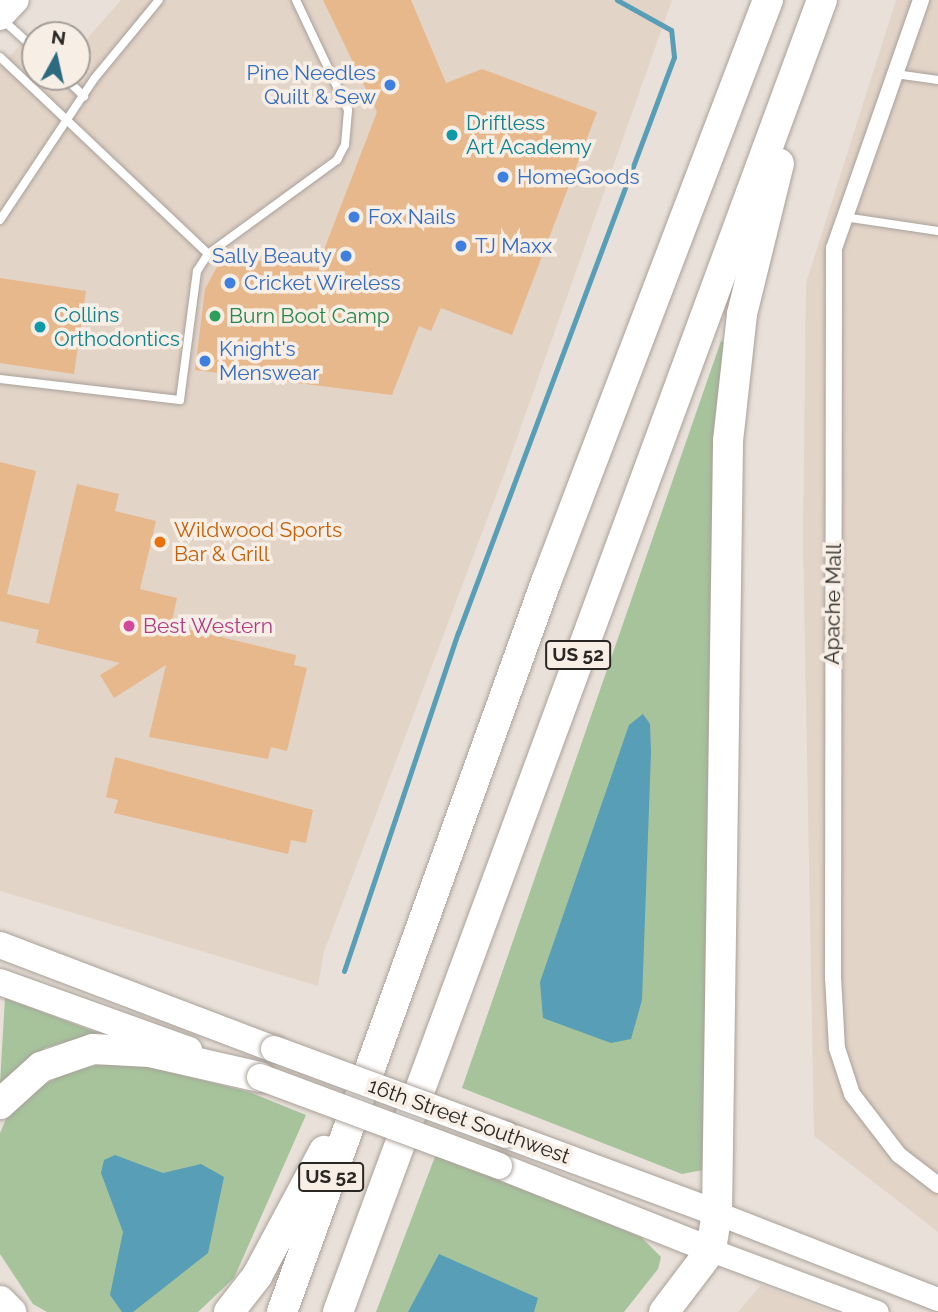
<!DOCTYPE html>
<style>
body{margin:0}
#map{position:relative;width:938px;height:1312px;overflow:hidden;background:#e9e1d9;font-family:Raleway,sans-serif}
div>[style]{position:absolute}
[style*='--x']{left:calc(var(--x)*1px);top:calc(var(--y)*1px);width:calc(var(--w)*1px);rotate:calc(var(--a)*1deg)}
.built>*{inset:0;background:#e3d4c8}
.green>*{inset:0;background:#a6c39c}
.water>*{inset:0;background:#579eb6}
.stream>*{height:5px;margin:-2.5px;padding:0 2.5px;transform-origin:2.5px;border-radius:2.5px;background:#579eb6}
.building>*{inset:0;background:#e7b88c}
.roads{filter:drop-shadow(0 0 2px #a9a19a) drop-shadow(0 0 2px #a9a19a)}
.service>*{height:8px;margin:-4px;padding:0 4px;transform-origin:4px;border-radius:4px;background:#fff}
.minor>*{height:16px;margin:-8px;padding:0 8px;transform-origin:8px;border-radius:8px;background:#fff}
.secondary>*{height:23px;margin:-11.5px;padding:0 11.5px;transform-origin:11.5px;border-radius:11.5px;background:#fff}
.primary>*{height:26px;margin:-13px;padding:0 13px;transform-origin:13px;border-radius:13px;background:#fff}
.motorway>*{height:30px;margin:-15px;padding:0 15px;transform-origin:15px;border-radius:15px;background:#fff}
.bridges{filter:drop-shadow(0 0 2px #a9a19a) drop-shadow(0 0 2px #a9a19a)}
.primary-bridge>*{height:26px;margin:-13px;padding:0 13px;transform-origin:13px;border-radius:13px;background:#fff}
.dots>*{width:19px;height:19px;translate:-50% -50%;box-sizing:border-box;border:4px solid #f7eee6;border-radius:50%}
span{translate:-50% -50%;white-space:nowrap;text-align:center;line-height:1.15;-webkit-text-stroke:7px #f7eee6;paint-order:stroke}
.shield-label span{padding:2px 5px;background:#f7eee6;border:2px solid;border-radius:5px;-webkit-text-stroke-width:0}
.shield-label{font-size:19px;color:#292623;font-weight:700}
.shop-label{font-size:21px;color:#366cbe}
.right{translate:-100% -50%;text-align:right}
.left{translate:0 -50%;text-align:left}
.culture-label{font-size:21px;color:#0d838f}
.leisure-label{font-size:21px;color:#27864d}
.food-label{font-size:21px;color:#c56008}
.street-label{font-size:21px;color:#292623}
.hotel-label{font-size:21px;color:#b23c85}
.north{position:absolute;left:21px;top:21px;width:70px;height:70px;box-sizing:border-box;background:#f7eee6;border:2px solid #a59e98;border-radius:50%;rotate:8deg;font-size:19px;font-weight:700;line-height:28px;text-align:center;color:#292623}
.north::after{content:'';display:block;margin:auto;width:24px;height:32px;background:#2c6a80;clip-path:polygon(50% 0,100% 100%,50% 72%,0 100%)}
</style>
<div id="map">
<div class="built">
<div style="clip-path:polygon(121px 0,672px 0,505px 472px,324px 952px,318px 986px,0 891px,0 66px,42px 23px,56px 35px,35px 35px,35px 77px,77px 77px,77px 50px)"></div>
<div style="clip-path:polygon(896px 0,938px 0,938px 1232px,814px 1136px,803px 540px,806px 283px)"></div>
<div style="clip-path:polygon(761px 1285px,832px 1312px,738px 1312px)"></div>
</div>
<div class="green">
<div style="clip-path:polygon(721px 341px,728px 344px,708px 1169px,682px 1174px,462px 1088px)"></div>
<div style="clip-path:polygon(5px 998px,98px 1033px,45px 1048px,0 1083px)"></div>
<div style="clip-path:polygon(123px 1060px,249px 1092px,306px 1115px,234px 1278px,198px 1312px,47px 1312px,33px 1304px,0 1254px,0 1133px,6px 1119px,38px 1088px,69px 1071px)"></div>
<div style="clip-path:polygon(436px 1154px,641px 1237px,661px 1257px,658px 1269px,624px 1312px,376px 1312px)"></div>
</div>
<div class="water">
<div style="clip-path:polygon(643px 714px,650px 724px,651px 752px,642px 1000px,631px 1039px,611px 1043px,543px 1018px,540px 982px,629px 725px)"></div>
<div style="clip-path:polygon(115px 1155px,163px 1173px,201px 1164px,224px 1177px,208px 1253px,133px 1312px,122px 1312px,110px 1295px,123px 1232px,101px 1173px,104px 1160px)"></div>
<div style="clip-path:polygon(439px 1254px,538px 1298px,534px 1312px,408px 1312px)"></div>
</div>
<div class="stream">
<div style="--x:344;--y:971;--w:357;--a:-71.4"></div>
<div style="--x:458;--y:633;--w:615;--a:-69.44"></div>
<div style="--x:674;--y:57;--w:27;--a:-96"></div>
<div style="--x:671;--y:30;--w:62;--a:-150.9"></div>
</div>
<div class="building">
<div style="clip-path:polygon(323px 0,411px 0,446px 83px,482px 69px,597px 112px,512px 335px,441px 308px,431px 331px,419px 326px,392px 395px,195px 370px,205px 289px,218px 265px,230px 257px,317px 268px,377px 112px)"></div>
<div style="clip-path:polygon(0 278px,86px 291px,74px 374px,0 363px)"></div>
<div style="clip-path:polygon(0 462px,36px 471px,7px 594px,49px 604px,77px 484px,119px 494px,115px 511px,156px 521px,140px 589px,177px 598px,171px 625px,296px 655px,294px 665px,307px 668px,287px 751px,271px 747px,268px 759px,149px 737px,166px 665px,114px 698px,100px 675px,120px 663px,36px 643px,39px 630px,0 621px)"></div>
<div style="clip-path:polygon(115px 757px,313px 810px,306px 843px,291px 840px,288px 854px,114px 813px,118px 800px,106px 797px)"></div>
</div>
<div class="roads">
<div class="service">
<div style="--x:4;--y:21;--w:42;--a:42.1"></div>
<div style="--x:0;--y:57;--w:286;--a:43.4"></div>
<div style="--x:896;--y:74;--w:42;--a:8.1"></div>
<div style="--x:64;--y:77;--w:28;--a:44"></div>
<div style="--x:844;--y:217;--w:95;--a:8.5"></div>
<div style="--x:0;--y:220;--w:169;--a:-56.3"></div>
<div style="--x:94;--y:79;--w:102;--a:-50.6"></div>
<div style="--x:0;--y:379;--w:181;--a:6.7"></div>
<div style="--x:180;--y:400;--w:130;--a:-82.5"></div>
<div style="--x:197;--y:271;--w:20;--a:-57"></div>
<div style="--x:208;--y:254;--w:160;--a:-36.1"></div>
<div style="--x:337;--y:160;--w:17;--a:-62"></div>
<div style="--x:345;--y:145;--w:35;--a:-85"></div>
<div style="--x:348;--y:110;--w:122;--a:-115.3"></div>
</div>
<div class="minor">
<div style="--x:921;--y:0;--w:263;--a:109.3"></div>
<div style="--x:834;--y:248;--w:729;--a:90.08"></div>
<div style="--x:833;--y:977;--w:71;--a:86.8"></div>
<div style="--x:837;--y:1048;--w:48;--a:71.9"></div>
<div style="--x:852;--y:1094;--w:77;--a:52.4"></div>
<div style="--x:899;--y:1155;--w:49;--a:37.6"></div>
</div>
<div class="secondary">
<div style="--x:717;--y:1213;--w:237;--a:21.3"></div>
<div style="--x:711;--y:1250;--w:177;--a:20.5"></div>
</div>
<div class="primary">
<div style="--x:0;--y:17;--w:23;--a:-47"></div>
<div style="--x:0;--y:945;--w:293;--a:20.8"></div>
<div style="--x:0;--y:982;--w:201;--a:19.8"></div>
<div style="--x:506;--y:1135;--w:225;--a:20.3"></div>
<div style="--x:499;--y:1166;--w:228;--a:21.6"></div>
</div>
<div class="motorway">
<div style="--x:0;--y:1104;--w:55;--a:-42.1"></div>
<div style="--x:41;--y:1067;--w:55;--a:-19.1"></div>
<div style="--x:93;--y:1049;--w:57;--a:3"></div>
<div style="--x:150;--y:1052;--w:113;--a:12.8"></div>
<div style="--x:0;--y:1301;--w:16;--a:45"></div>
<div style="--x:229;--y:1312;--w:46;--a:-52.1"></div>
<div style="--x:257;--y:1276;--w:142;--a:-61.8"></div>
<div style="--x:282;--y:1312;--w:776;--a:-70.12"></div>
<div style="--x:546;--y:582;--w:623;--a:-69.12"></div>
<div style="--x:338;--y:1312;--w:1398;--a:-69.75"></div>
<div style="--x:664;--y:1312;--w:78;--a:-52.8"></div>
<div style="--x:711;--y:1250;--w:37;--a:-81"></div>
<div style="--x:717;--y:1213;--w:772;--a:-89.18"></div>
<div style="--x:728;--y:441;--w:128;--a:-83.7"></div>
<div style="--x:742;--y:314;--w:155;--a:-76.2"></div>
</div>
</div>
<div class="bridges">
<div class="primary-bridge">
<div style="--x:274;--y:1049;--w:247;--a:20.3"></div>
<div style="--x:260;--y:1077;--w:255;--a:20.4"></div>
</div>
</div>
<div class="dots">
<div style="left:390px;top:85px;background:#3f7fe0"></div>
<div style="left:452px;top:135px;background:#0f9aa8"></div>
<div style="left:503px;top:177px;background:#3f7fe0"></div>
<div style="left:354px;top:217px;background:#3f7fe0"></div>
<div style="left:461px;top:246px;background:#3f7fe0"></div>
<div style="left:346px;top:256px;background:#3f7fe0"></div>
<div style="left:230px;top:283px;background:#3f7fe0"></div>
<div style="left:215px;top:316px;background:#2e9e5b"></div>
<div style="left:40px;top:327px;background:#0f9aa8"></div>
<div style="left:205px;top:361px;background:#3f7fe0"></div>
<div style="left:160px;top:542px;background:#e8710a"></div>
<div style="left:129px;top:626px;background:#d1479c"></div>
</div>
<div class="shield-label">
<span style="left:578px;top:655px">US 52</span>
<span style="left:331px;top:1177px">US 52</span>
</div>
<div class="shop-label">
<span class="right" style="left:376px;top:85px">Pine Needles<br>Quilt &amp; Sew</span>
<span class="left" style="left:517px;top:177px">HomeGoods</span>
<span class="left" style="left:368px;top:217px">Fox Nails</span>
<span class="left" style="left:475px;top:246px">TJ Maxx</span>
<span class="right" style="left:332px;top:256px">Sally Beauty</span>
<span class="left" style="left:244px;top:283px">Cricket Wireless</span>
<span class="left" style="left:219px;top:361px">Knight's<br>Menswear</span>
</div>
<div class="culture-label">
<span class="left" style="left:466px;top:135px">Driftless<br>Art Academy</span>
<span class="left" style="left:54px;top:327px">Collins<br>Orthodontics</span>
</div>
<div class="leisure-label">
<span class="left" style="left:229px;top:316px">Burn Boot Camp</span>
</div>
<div class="food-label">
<span class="left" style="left:174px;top:542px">Wildwood Sports<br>Bar &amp; Grill</span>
</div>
<div class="street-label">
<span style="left:833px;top:604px;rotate:-89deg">Apache Mall</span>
<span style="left:469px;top:1121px;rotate:20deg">16th Street Southwest</span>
</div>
<div class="hotel-label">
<span class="left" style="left:143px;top:626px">Best Western</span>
</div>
<div class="north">N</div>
</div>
